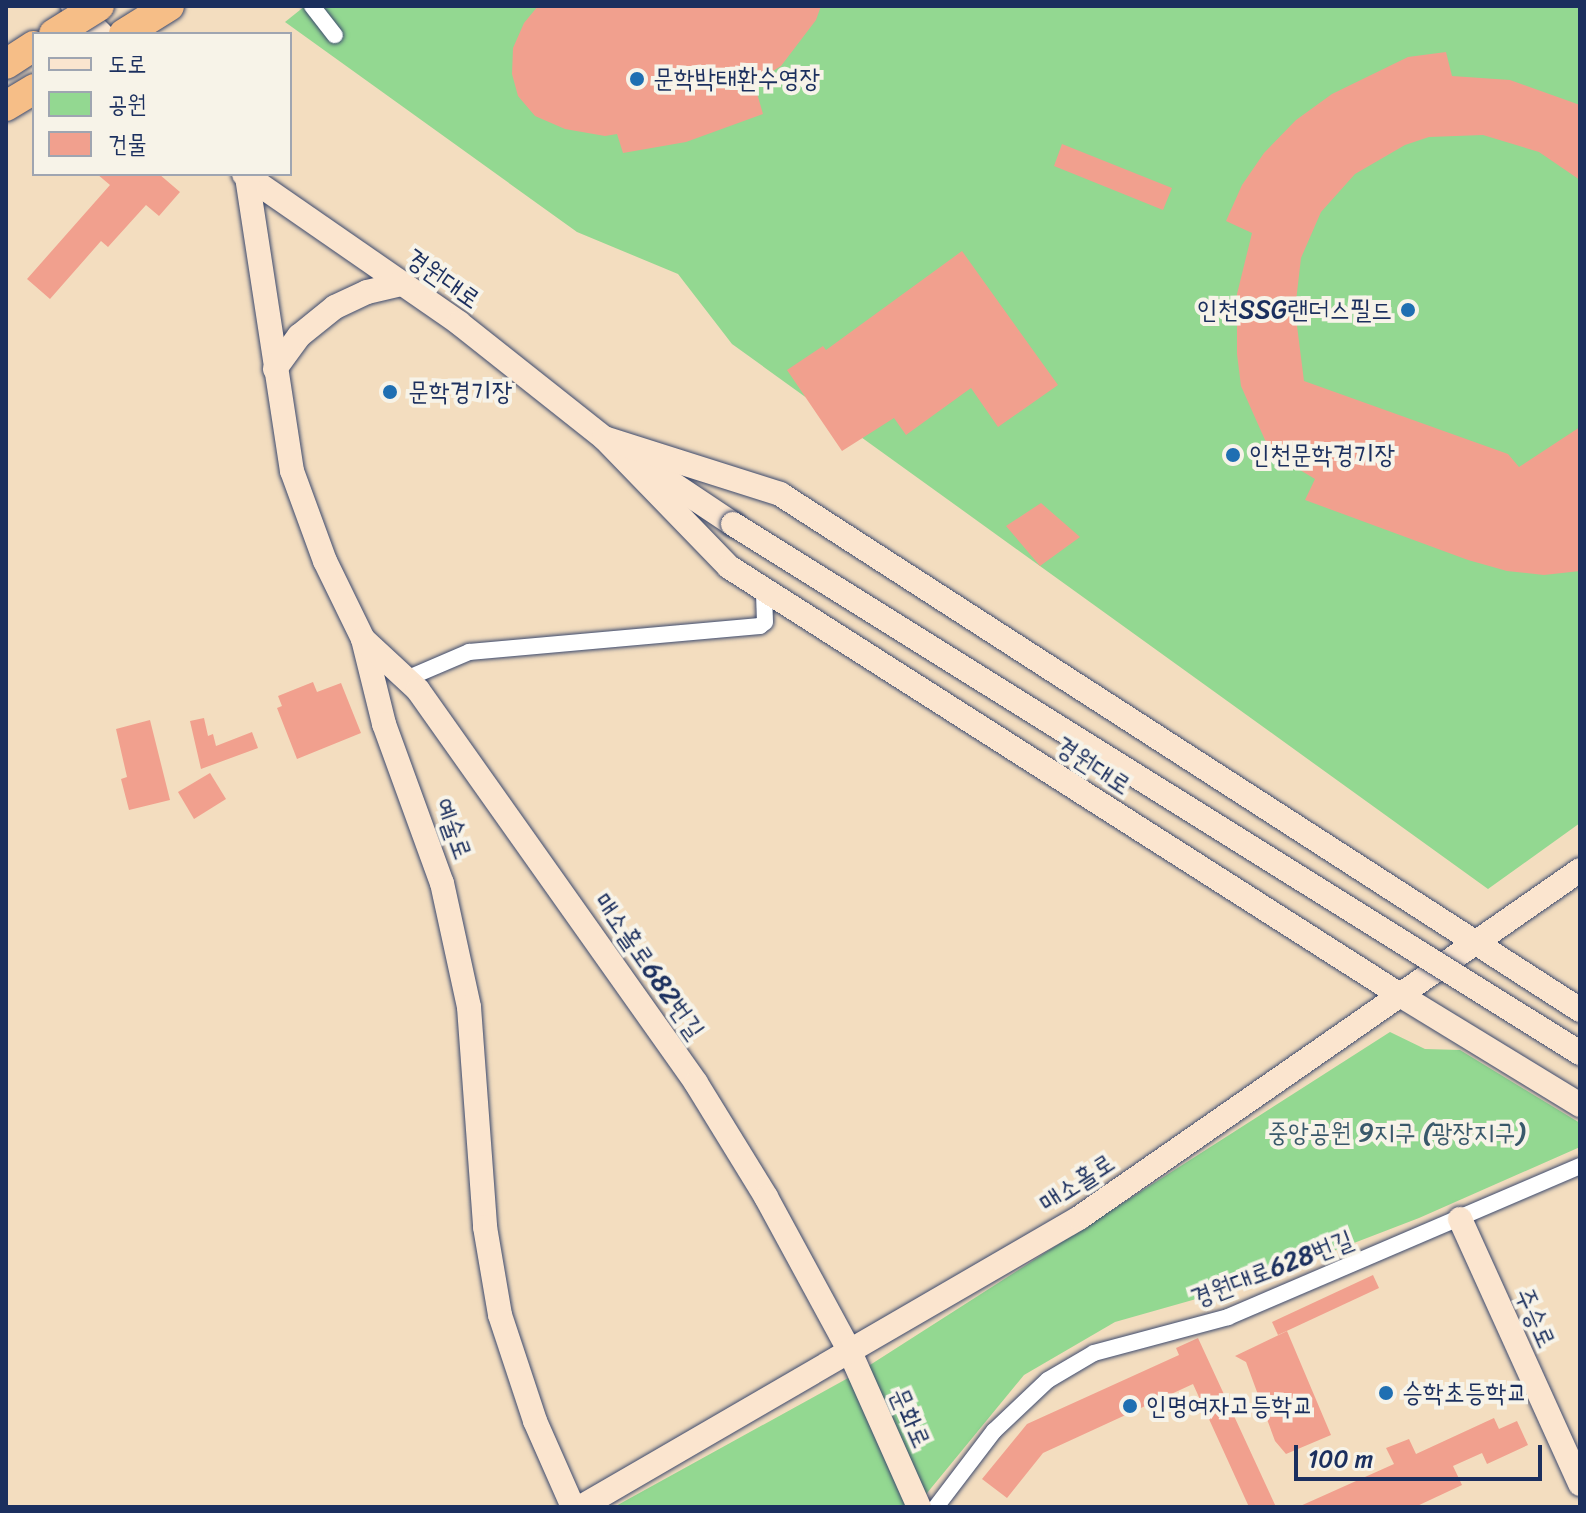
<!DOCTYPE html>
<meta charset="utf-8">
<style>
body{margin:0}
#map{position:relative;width:1586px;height:1513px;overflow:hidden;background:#f3ddbf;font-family:Sriracha,"Poor Story",sans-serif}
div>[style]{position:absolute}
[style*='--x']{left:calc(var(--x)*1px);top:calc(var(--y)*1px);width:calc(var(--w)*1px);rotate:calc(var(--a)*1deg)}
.green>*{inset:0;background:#93d891}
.building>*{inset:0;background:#f1a08e}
.roads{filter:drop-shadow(0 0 2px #3b496d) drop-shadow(0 0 2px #3b496d)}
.street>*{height:16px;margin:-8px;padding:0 8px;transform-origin:8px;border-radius:8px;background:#fff}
.secondary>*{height:24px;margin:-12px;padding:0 12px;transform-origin:12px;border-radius:12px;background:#fbe5cf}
.highway>*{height:30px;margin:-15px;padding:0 15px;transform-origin:15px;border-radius:15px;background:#f6be87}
.bridges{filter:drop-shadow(0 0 2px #3b496d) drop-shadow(0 0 2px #3b496d)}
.secondary-bridge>*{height:24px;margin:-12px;padding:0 12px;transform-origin:12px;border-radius:12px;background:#fbe5cf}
.highway-bridge>*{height:30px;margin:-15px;padding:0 15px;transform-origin:15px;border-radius:15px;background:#f6be87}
.dots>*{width:22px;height:22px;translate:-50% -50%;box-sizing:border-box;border:4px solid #f7f3e8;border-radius:50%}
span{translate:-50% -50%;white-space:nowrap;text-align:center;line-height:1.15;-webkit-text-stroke:8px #f7f3e8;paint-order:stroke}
.poi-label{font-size:26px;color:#1b2f5e}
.left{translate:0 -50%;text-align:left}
.right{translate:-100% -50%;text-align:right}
.street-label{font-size:26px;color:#1b2f5e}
.park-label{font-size:26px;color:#39596b}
.frame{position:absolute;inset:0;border:8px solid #1b2f5e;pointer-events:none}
.legend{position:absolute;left:32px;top:32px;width:260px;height:144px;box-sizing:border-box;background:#f7f3e8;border:2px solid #9fa5b1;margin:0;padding:10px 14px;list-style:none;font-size:24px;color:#1b2f5e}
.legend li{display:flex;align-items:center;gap:16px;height:40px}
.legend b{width:40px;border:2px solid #9fa5b1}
.scale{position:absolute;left:1294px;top:1445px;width:248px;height:36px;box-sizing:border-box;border:4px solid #1b2f5e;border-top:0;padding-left:10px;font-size:24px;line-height:28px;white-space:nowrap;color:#1b2f5e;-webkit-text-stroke:6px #f7f3e8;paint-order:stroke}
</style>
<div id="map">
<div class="green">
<div style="clip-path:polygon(305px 6px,1580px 6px,1580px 823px,1488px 889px,732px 344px,678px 274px,577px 232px,285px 22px)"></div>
<div style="clip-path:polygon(1390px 1032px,1425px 1049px,1460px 1050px,1580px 1123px,1580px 1147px,1419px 1218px,1242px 1286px,1115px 1322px,1024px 1375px,918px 1504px,919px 1507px,614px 1507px,859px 1372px)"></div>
</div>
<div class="building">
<div style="clip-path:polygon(538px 6px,821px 6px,816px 20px,781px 66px,754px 83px,763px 114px,686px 142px,623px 153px,617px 134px,605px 136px,565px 129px,535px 116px,518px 96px,512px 74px,513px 48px,524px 23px)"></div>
<div style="clip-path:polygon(1446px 52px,1452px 76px,1510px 80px,1580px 105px,1580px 180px,1539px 152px,1483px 135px,1429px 137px,1405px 145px,1355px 174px,1321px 212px,1301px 258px,1295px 310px,1304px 381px,1508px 454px,1519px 467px,1580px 427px,1580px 571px,1544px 575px,1507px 571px,1468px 560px,1305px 500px,1315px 479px,1285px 461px,1265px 440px,1241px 386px,1237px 354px,1237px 294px,1252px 233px,1226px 221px,1242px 185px,1264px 153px,1296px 120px,1332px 94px,1408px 57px)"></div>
<div style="clip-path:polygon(1062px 144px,1172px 188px,1163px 210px,1054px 166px)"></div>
<div style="clip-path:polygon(97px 174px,159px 174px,180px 192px,159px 216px,146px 205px,108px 247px,101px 241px,50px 299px,27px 279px,110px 185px)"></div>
<div style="clip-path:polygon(962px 251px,1058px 385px,998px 427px,971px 388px,906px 435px,894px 418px,842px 451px,787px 370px,823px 346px,826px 350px)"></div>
<div style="clip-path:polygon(1041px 503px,1080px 537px,1040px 566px,1006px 526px)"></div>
<div style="clip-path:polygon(313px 682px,317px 692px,341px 683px,361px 733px,297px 759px,277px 708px,282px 706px,278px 696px)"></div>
<div style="clip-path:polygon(204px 718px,208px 736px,213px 734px,216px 746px,252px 732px,258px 748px,201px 769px,190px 721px)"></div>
<div style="clip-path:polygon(150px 720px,170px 800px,129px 810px,121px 779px,127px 777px,116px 729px)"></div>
<div style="clip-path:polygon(210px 773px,226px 799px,194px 819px,178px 792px)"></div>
<div style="clip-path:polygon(1373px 1275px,1379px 1288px,1278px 1335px,1272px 1322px)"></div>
<div style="clip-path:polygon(1287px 1331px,1331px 1435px,1286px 1454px,1275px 1441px,1246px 1362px,1235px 1356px)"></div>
<div style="clip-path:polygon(1198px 1338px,1276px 1507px,1249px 1507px,1193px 1384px,1043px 1453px,1007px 1498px,982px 1479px,1027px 1424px,1179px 1355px,1176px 1348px)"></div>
<div style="clip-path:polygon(1494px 1418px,1499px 1429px,1517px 1421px,1528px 1445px,1487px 1464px,1482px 1453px,1453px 1466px,1462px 1485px,1415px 1507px,1298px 1507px,1394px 1464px,1386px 1448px,1409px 1439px,1416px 1454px)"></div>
</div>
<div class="roads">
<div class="street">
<div style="--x:312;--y:6;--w:37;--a:52"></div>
<div style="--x:406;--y:679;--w:69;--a:-23.2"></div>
<div style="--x:469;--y:652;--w:292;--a:-5.1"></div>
<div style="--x:760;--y:626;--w:6;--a:-39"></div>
<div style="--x:765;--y:622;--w:33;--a:-92"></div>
<div style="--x:936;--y:1507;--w:96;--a:-52.7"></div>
<div style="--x:994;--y:1431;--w:74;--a:-43.4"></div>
<div style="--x:1048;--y:1380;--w:53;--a:-30.4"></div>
<div style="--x:1094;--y:1353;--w:139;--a:-15"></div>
<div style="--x:1228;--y:1317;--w:383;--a:-23.2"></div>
</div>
<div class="secondary">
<div style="--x:73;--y:6;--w:40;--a:45"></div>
<div style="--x:244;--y:174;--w:262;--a:34.7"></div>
<div style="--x:459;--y:323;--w:185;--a:38.4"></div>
<div style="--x:604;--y:438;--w:155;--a:33.7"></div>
<div style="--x:247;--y:177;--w:297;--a:81.3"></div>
<div style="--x:292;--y:471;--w:96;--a:69.9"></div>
<div style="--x:325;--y:561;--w:87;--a:64"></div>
<div style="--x:363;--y:639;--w:88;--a:76.1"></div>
<div style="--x:384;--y:724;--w:169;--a:70"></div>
<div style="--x:442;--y:883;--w:127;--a:77.7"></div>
<div style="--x:469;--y:1007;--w:221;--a:85.8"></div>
<div style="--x:485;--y:1227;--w:89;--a:80.3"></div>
<div style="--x:500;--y:1315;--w:112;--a:71.7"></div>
<div style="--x:535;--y:1421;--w:94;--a:66.2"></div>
<div style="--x:275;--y:369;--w:41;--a:-54"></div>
<div style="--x:299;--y:336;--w:46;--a:-38.9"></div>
<div style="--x:335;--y:307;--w:35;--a:-25"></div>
<div style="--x:367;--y:292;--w:36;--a:-13"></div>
<div style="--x:604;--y:438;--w:180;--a:45.9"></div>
<div style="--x:729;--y:567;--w:796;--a:32.53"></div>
<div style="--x:1400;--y:995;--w:211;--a:31.4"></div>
<div style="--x:607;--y:439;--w:182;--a:17.6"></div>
<div style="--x:780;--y:494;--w:952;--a:32.82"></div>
<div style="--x:363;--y:639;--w:75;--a:42.8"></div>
<div style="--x:418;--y:690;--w:481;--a:54.7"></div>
<div style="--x:696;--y:1083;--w:134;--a:58.4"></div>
<div style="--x:766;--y:1197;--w:176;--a:61.5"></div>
<div style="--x:850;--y:1352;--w:170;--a:66"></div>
<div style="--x:1460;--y:1219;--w:291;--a:65.6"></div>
<div style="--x:581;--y:1507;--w:576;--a:-30.13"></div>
<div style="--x:1079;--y:1218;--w:610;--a:-34.78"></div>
</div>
<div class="highway">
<div style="--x:124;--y:34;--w:53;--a:-31.9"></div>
<div style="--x:6;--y:64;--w:33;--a:-33"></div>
<div style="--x:6;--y:106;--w:33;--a:-31"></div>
</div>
</div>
<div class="bridges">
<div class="secondary-bridge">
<div style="--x:733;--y:524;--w:999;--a:31.99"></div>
</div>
<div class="highway-bridge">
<div style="--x:54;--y:34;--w:53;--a:-31.9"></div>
</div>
</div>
<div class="dots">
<div style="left:637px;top:79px;background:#1f6fb2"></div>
<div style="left:1408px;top:310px;background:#1f6fb2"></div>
<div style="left:390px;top:392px;background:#1f6fb2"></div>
<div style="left:1233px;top:455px;background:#1f6fb2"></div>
<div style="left:1386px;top:1393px;background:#1f6fb2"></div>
<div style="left:1130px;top:1406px;background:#1f6fb2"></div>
</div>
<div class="poi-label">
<span class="left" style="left:653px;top:79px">문학박태환수영장</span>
<span class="right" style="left:1392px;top:310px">인천SSG랜더스필드</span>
<span class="left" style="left:408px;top:392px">문학경기장</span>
<span class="left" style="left:1249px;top:455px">인천문학경기장</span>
<span class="left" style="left:1402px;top:1393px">승학초등학교</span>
<span class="left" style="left:1146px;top:1406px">인명여자고등학교</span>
</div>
<div class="street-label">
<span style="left:443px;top:279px;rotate:35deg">경원대로</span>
<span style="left:1093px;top:766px;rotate:33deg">경원대로</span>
<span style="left:453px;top:829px;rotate:70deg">예술로</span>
<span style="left:649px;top:966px;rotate:55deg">매소홀로682번길</span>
<span style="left:1077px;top:1183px;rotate:-33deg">매소홀로</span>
<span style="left:1272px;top:1269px;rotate:-21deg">경원대로628번길</span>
<span style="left:1535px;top:1318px;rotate:66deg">주승로</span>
<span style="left:910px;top:1418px;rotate:66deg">문화로</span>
</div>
<div class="park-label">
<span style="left:1396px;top:1133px">중앙공원 9지구 (광장지구)</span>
</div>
<div class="frame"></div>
<ul class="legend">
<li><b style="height:10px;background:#fbe5cf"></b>도로</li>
<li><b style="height:22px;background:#93d891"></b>공원</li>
<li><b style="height:22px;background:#f1a08e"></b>건물</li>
</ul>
<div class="scale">100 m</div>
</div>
